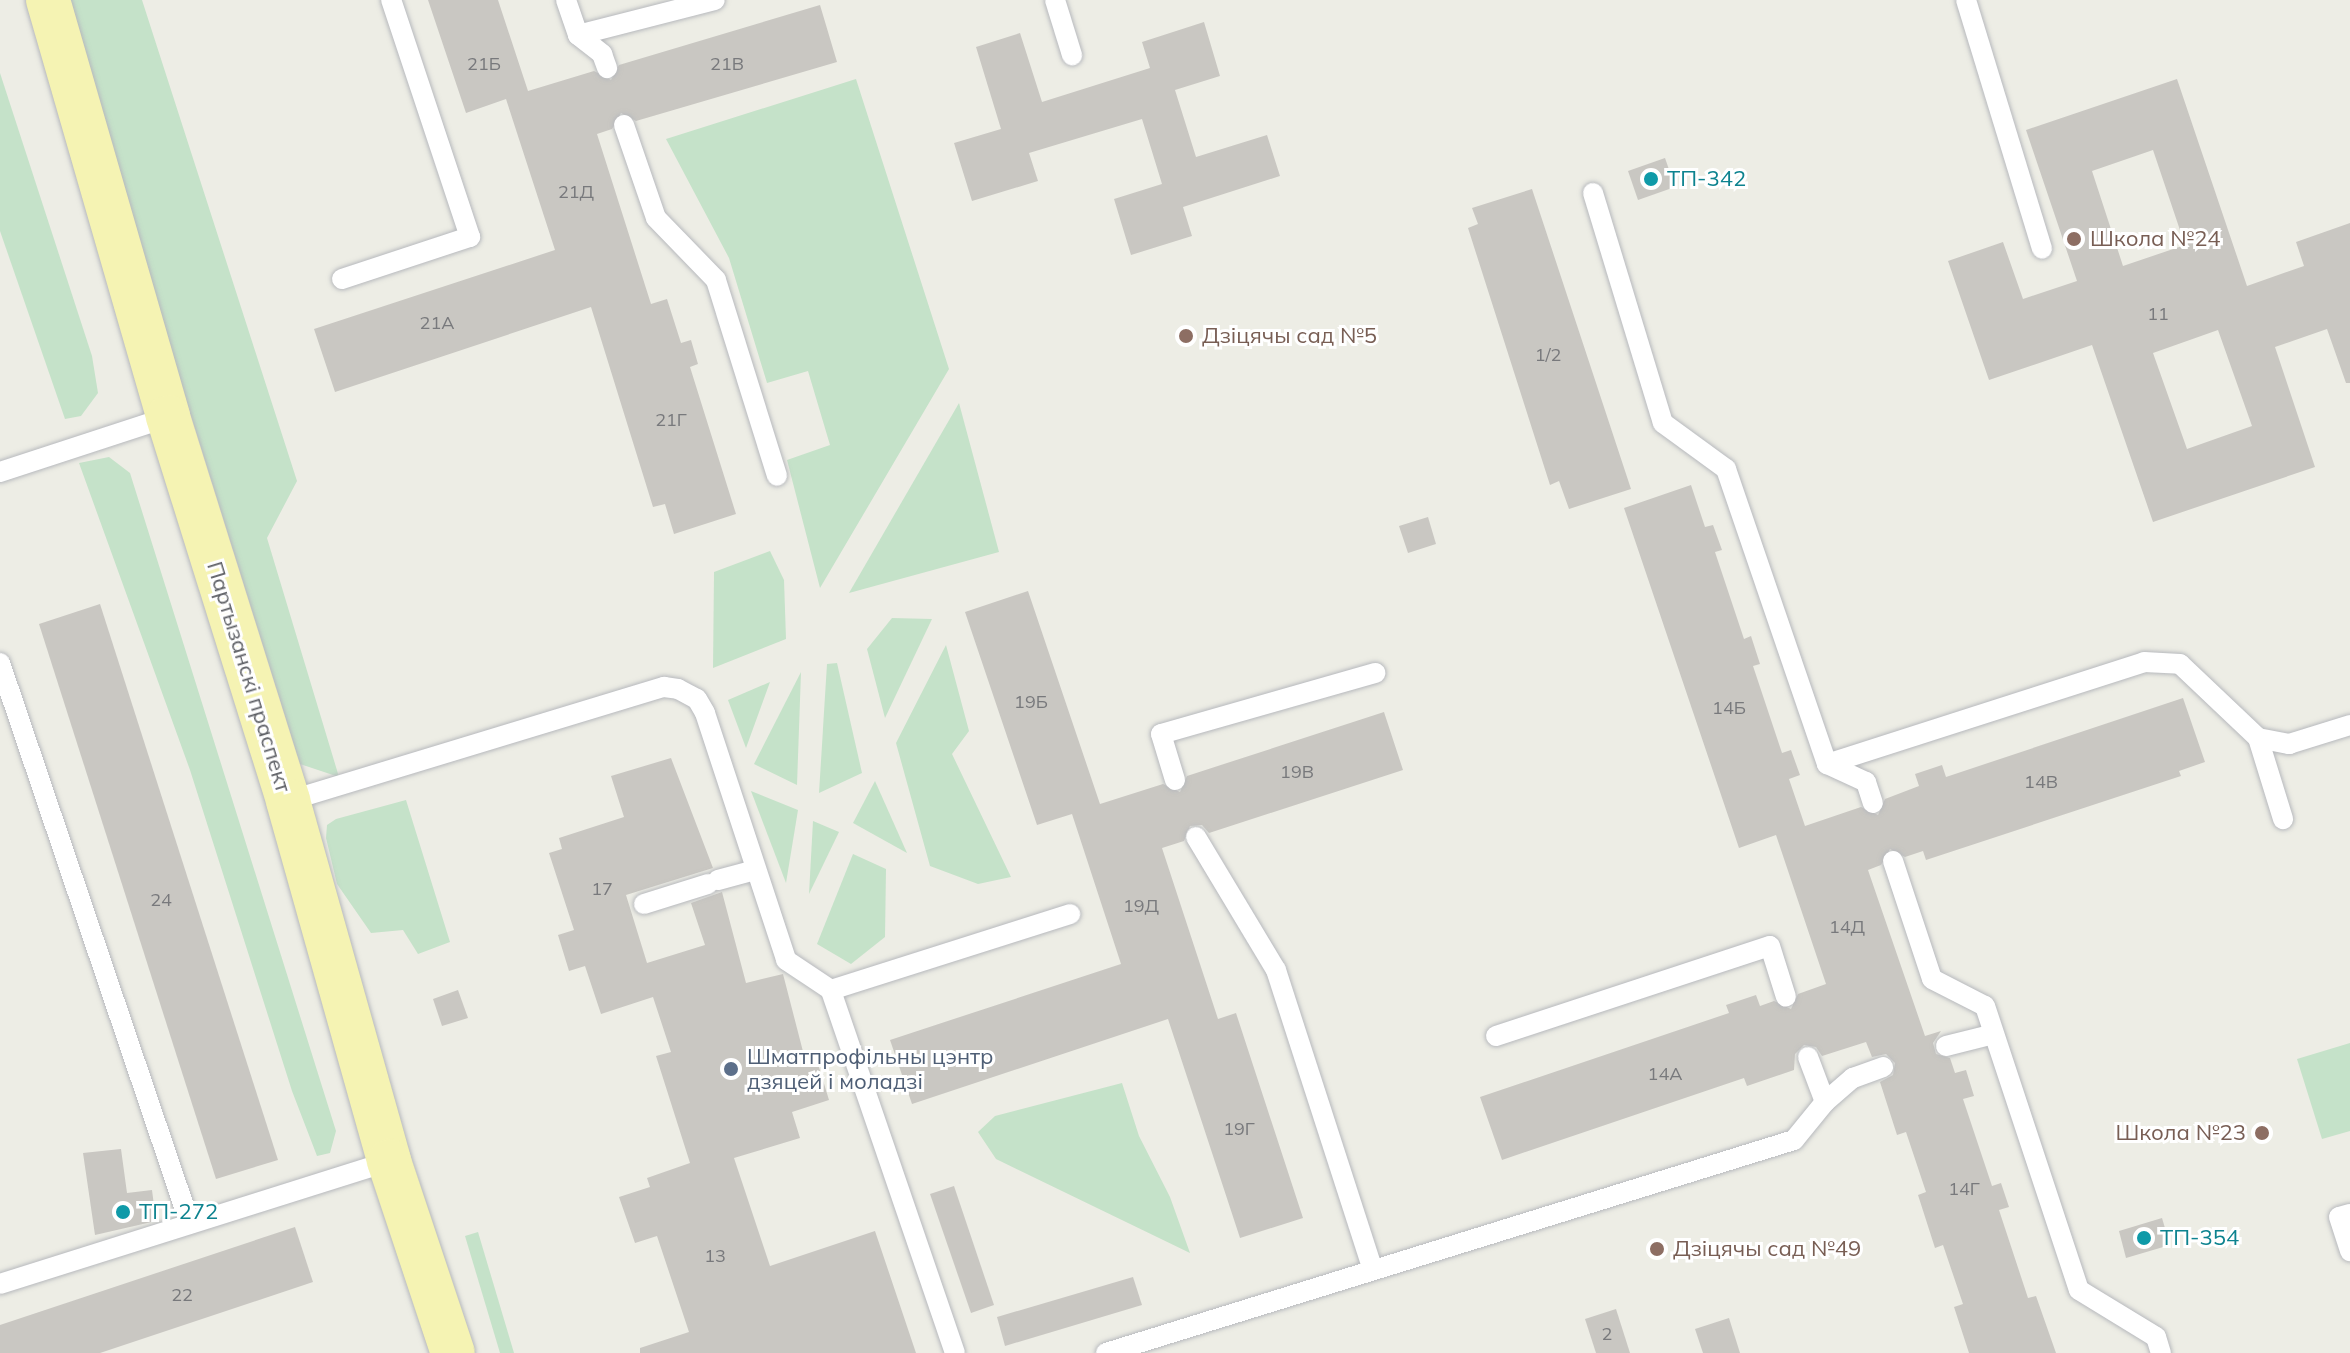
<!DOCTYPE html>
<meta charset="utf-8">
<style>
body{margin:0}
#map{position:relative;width:2350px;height:1353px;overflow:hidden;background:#edede5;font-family:Mulish,sans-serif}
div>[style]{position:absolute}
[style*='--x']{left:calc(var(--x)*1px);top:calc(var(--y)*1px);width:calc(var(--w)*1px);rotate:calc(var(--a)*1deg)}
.green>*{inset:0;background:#c5e2c9}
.building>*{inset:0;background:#c9c7c2}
.roads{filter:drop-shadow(0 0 2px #b7b9bd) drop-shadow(0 0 2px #b7b9bd)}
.service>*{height:20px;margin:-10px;padding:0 10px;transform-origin:10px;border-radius:10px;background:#fff}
.primary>*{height:44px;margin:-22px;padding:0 22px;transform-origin:22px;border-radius:22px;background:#f5f3b3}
.dots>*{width:22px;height:22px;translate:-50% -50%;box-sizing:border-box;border:4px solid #fff;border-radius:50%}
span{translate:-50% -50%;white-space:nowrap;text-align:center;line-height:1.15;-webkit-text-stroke:6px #fff;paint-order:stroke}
.number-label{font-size:18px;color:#78797c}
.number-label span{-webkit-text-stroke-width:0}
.culture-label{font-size:22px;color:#0d838f}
.left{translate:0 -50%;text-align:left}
.education-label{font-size:22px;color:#785e54}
.right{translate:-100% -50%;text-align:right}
.street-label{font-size:22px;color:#5d5f64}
.service-label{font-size:22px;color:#4e5e75}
</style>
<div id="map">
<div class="green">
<div style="clip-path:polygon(61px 0,142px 0,297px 481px,267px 538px,339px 777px,300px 764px)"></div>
<div style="clip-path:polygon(0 73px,92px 356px,98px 393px,81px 416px,65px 419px,0 231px)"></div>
<div style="clip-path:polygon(856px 79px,949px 369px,820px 588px,787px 460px,830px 445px,808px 371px,767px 383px,729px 258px,666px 139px)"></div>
<div style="clip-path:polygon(959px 403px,999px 552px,849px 593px)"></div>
<div style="clip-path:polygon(109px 457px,130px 473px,336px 1131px,330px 1153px,317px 1156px,292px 1091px,190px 770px,79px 463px)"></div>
<div style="clip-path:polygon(770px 551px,784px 580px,786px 639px,713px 668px,714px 572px)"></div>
<div style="clip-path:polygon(892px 618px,932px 619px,885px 718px,867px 649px)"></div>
<div style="clip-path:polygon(946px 645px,969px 731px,952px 754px,1011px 877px,978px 884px,930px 866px,896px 743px)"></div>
<div style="clip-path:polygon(837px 663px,862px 773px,819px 793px,827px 664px)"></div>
<div style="clip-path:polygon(801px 672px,797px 785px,754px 764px)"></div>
<div style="clip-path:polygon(770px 682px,746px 748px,728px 700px)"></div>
<div style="clip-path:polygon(875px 781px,907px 853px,853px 823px)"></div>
<div style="clip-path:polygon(751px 791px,798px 810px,786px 883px)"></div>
<div style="clip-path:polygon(406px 800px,450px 942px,418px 954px,403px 930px,371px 933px,337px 884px,326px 838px,327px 825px,336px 819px)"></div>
<div style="clip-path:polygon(813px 821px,839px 832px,809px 894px)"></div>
<div style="clip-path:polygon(853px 854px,886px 869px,885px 937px,851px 964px,817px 944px)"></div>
<div style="clip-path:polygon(2350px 1043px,2350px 1131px,2322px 1139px,2297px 1059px)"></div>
<div style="clip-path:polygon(1122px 1083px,1139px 1136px,1170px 1197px,1190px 1253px,996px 1159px,978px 1132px,995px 1116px)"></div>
<div style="clip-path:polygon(478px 1232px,514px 1353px,500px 1353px,465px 1236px)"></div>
</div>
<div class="building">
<div style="clip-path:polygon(428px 0,498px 0,528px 91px,594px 71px,611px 80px,619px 65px,820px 5px,837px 62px,636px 121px,621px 113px,612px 129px,597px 134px,651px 304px,667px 299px,681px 343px,691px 340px,698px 364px,690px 367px,736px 514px,674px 534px,665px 504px,653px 507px,591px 307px,335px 392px,314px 329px,555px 250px,506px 99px,466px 113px)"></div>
<div style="clip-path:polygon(1204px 22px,1220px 76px,1175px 90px,1196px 157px,1267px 135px,1280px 176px,1183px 207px,1192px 236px,1131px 255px,1114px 199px,1162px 184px,1142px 119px,1029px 153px,1038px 181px,972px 201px,954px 143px,1001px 129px,976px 47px,1020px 33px,1042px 102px,1150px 68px,1142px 42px)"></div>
<div style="clip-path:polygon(evenodd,2177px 79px,2247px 286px,2304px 266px,2296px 242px,2350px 223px,2350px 383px,2346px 383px,2327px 329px,2275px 347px,2315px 467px,2153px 522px,2092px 345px,1989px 380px,1948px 261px,2003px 242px,2023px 299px,2077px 281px,2026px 130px,2177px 79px,2153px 150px,2185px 245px,2123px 266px,2092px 171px,2153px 150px,2177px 79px,2218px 330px,2252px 426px,2187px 449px,2153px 353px,2218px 330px)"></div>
<div style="clip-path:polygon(1665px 158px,1675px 187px,1638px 200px,1628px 171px)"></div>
<div style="clip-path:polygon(1532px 189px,1631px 489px,1569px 509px,1559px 481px,1550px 485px,1468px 228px,1478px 224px,1472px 208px)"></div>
<div style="clip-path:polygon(1691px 485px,1705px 527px,1713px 525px,1722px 550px,1715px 552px,1744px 639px,1751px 636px,1760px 664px,1753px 666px,1782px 753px,1791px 750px,1800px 775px,1789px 779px,1805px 826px,1861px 807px,1878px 815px,1885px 799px,1919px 786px,1915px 774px,1942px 765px,1946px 777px,2183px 698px,2205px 762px,2179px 771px,2181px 776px,1926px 860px,1923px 851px,1905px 857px,1890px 849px,1881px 865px,1868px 870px,1925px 1036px,1941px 1031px,1933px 1043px,1936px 1054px,1950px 1058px,1955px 1073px,1966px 1070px,1974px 1096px,1963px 1099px,1992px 1186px,2001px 1183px,2009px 1207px,1999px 1210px,2028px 1298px,2036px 1296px,2056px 1353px,1969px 1353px,1954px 1307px,1963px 1304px,1943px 1245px,1935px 1248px,1918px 1195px,1926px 1192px,1906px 1132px,1897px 1135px,1880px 1082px,1893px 1075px,1895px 1063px,1886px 1054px,1872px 1057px,1866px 1042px,1822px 1056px,1816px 1047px,1804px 1045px,1795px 1054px,1794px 1070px,1747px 1086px,1744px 1078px,1502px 1160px,1480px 1097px,1729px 1013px,1726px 1005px,1756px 995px,1760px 1006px,1774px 1001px,1791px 1009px,1798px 994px,1826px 984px,1776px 835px,1739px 848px,1624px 508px)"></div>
<div style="clip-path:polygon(1428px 517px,1436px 544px,1408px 553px,1399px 526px)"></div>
<div style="clip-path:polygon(1028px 591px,1100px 804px,1163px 784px,1180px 792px,1187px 776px,1384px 712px,1403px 770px,1209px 833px,1202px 825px,1190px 826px,1184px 841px,1162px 848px,1218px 1019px,1236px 1013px,1303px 1218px,1240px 1238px,1168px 1019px,912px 1104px,890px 1040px,1121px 964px,1072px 814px,1037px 825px,965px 612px)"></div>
<div style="clip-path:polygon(100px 604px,278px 1160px,216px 1179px,39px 624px)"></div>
<div style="clip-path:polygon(671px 758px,713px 868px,626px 895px,647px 963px,705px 945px,691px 903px,722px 892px,746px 983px,783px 974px,807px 1067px,818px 1064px,829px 1100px,792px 1112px,800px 1138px,734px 1158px,770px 1266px,875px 1231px,916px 1353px,640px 1353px,640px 1348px,689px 1332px,657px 1236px,635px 1243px,619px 1197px,650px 1187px,647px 1178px,690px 1163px,656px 1056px,671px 1052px,653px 997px,601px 1014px,585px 966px,569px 971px,558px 935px,574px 930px,549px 853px,562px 849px,559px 838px,624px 817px,611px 776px)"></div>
<div style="clip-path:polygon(458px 990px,468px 1018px,442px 1026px,433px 999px)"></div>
<div style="clip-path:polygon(121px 1149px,127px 1193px,152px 1190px,156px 1221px,95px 1235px,83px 1153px)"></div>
<div style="clip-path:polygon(954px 1186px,994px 1305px,971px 1313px,930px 1194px)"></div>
<div style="clip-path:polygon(2162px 1218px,2170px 1245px,2126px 1258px,2119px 1231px)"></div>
<div style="clip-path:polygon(295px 1227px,313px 1282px,100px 1353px,0 1353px,0 1325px)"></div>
<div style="clip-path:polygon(1133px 1277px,1142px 1305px,1005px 1346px,997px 1317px)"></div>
<div style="clip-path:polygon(1616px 1309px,1630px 1353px,1596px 1353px,1585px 1319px)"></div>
<div style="clip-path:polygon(1729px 1318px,1740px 1353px,1703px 1353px,1695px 1329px)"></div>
</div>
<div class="roads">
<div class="service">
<div style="--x:566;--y:0;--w:37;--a:71"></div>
<div style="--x:578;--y:35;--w:141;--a:-14.3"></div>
<div style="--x:1055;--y:0;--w:58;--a:72.8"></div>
<div style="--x:1966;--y:0;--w:260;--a:73"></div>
<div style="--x:578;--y:35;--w:31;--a:38"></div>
<div style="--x:602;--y:54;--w:15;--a:70"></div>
<div style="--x:624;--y:125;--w:98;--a:71"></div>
<div style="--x:656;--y:218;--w:86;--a:45.9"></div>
<div style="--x:716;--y:280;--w:205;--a:72.7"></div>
<div style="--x:1593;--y:193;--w:240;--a:73.1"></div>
<div style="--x:1663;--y:423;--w:78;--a:36.1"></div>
<div style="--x:1726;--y:469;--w:312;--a:71.1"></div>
<div style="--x:1827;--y:764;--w:43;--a:24.8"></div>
<div style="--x:1866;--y:782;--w:22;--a:72"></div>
<div style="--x:342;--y:279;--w:135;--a:-18.2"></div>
<div style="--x:470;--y:237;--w:250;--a:-108.4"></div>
<div style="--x:0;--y:472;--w:177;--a:-18.1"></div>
<div style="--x:0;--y:663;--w:592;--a:71.29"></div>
<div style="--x:2258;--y:738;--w:85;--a:72.8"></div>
<div style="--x:1827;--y:764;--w:333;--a:-17.8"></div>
<div style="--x:2144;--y:662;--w:36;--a:3"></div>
<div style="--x:2180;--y:664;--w:108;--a:43.5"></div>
<div style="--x:2258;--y:738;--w:32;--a:11"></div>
<div style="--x:2289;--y:744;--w:64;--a:-17.3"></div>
<div style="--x:1175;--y:780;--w:48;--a:-106.9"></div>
<div style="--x:1161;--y:734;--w:223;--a:-15.9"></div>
<div style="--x:288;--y:801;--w:393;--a:-16.9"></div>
<div style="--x:664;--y:687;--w:14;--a:8"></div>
<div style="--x:678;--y:689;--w:21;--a:28"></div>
<div style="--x:697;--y:699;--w:16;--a:60"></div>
<div style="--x:705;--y:713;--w:260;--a:71.8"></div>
<div style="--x:786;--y:960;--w:54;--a:33.7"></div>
<div style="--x:1196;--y:837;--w:155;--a:59"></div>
<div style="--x:1276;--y:970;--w:315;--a:72.1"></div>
<div style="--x:1893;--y:861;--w:124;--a:71.7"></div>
<div style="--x:1932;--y:979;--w:59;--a:27"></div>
<div style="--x:1985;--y:1006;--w:299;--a:71.7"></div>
<div style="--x:2079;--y:1290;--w:90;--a:31.4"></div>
<div style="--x:2156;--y:1337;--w:17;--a:73"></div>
<div style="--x:718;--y:880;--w:38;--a:-15"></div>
<div style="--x:644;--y:904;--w:67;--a:-17.4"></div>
<div style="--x:1496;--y:1036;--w:288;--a:-18.2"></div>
<div style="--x:1770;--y:946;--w:53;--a:72.6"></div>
<div style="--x:1946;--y:1046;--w:49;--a:-14"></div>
<div style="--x:1808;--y:1057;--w:48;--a:69.3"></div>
<div style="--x:2350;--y:1214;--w:11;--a:165"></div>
<div style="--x:2339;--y:1217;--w:36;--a:72"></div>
<div style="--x:0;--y:1284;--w:408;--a:-17.5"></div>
<div style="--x:955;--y:1353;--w:384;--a:-108.9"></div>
<div style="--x:831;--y:990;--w:251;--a:-17.6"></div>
<div style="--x:1106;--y:1353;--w:720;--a:-17.2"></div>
<div style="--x:1794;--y:1140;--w:49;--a:-50.8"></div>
<div style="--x:1825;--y:1102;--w:37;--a:-41"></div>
<div style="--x:1853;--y:1078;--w:32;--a:-20"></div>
</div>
<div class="primary">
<div style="--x:48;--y:0;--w:434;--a:73.9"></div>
<div style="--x:168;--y:417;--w:402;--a:72.6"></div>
<div style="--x:288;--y:801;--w:374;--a:74.3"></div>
<div style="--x:389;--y:1161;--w:202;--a:71.6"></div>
</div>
</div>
<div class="dots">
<div style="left:1651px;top:179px;background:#0f9aa8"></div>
<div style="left:2074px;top:239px;background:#8d6e63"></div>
<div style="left:1186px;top:336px;background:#8d6e63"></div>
<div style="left:731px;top:1069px;background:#5c6f8a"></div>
<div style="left:2262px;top:1133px;background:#8d6e63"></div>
<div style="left:123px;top:1212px;background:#0f9aa8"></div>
<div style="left:2144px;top:1238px;background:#0f9aa8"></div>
<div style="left:1657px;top:1249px;background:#8d6e63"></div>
</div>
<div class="number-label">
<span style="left:484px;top:64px">21Б</span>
<span style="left:727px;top:64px">21В</span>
<span style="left:576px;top:192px">21Д</span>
<span style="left:2158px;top:314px">11</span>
<span style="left:437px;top:323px">21А</span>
<span style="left:1548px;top:355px">1/2</span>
<span style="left:671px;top:420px">21Г</span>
<span style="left:1031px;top:702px">19Б</span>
<span style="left:1729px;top:708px">14Б</span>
<span style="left:1297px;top:772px">19В</span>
<span style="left:2041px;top:782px">14В</span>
<span style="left:602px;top:889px">17</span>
<span style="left:161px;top:900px">24</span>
<span style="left:1141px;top:906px">19Д</span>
<span style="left:1847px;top:927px">14Д</span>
<span style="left:1665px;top:1074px">14А</span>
<span style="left:1239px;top:1129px">19Г</span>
<span style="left:1964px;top:1189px">14Г</span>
<span style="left:715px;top:1256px">13</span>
<span style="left:182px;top:1295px">22</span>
<span style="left:1607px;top:1334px">2</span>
</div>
<div class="culture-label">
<span class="left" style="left:1667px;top:179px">ТП-342</span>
<span class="left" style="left:139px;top:1212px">ТП-272</span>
<span class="left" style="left:2160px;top:1238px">ТП-354</span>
</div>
<div class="education-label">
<span class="left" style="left:2090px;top:239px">Школа №24</span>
<span class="left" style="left:1202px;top:336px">Дзіцячы сад №5</span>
<span class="right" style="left:2246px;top:1133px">Школа №23</span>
<span class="left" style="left:1673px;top:1249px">Дзіцячы сад №49</span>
</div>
<div class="street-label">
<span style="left:249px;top:677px;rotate:73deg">Партызанскі праспект</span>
</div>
<div class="service-label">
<span class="left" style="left:747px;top:1069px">Шматпрофільны цэнтр<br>дзяцей і моладзі</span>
</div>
</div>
